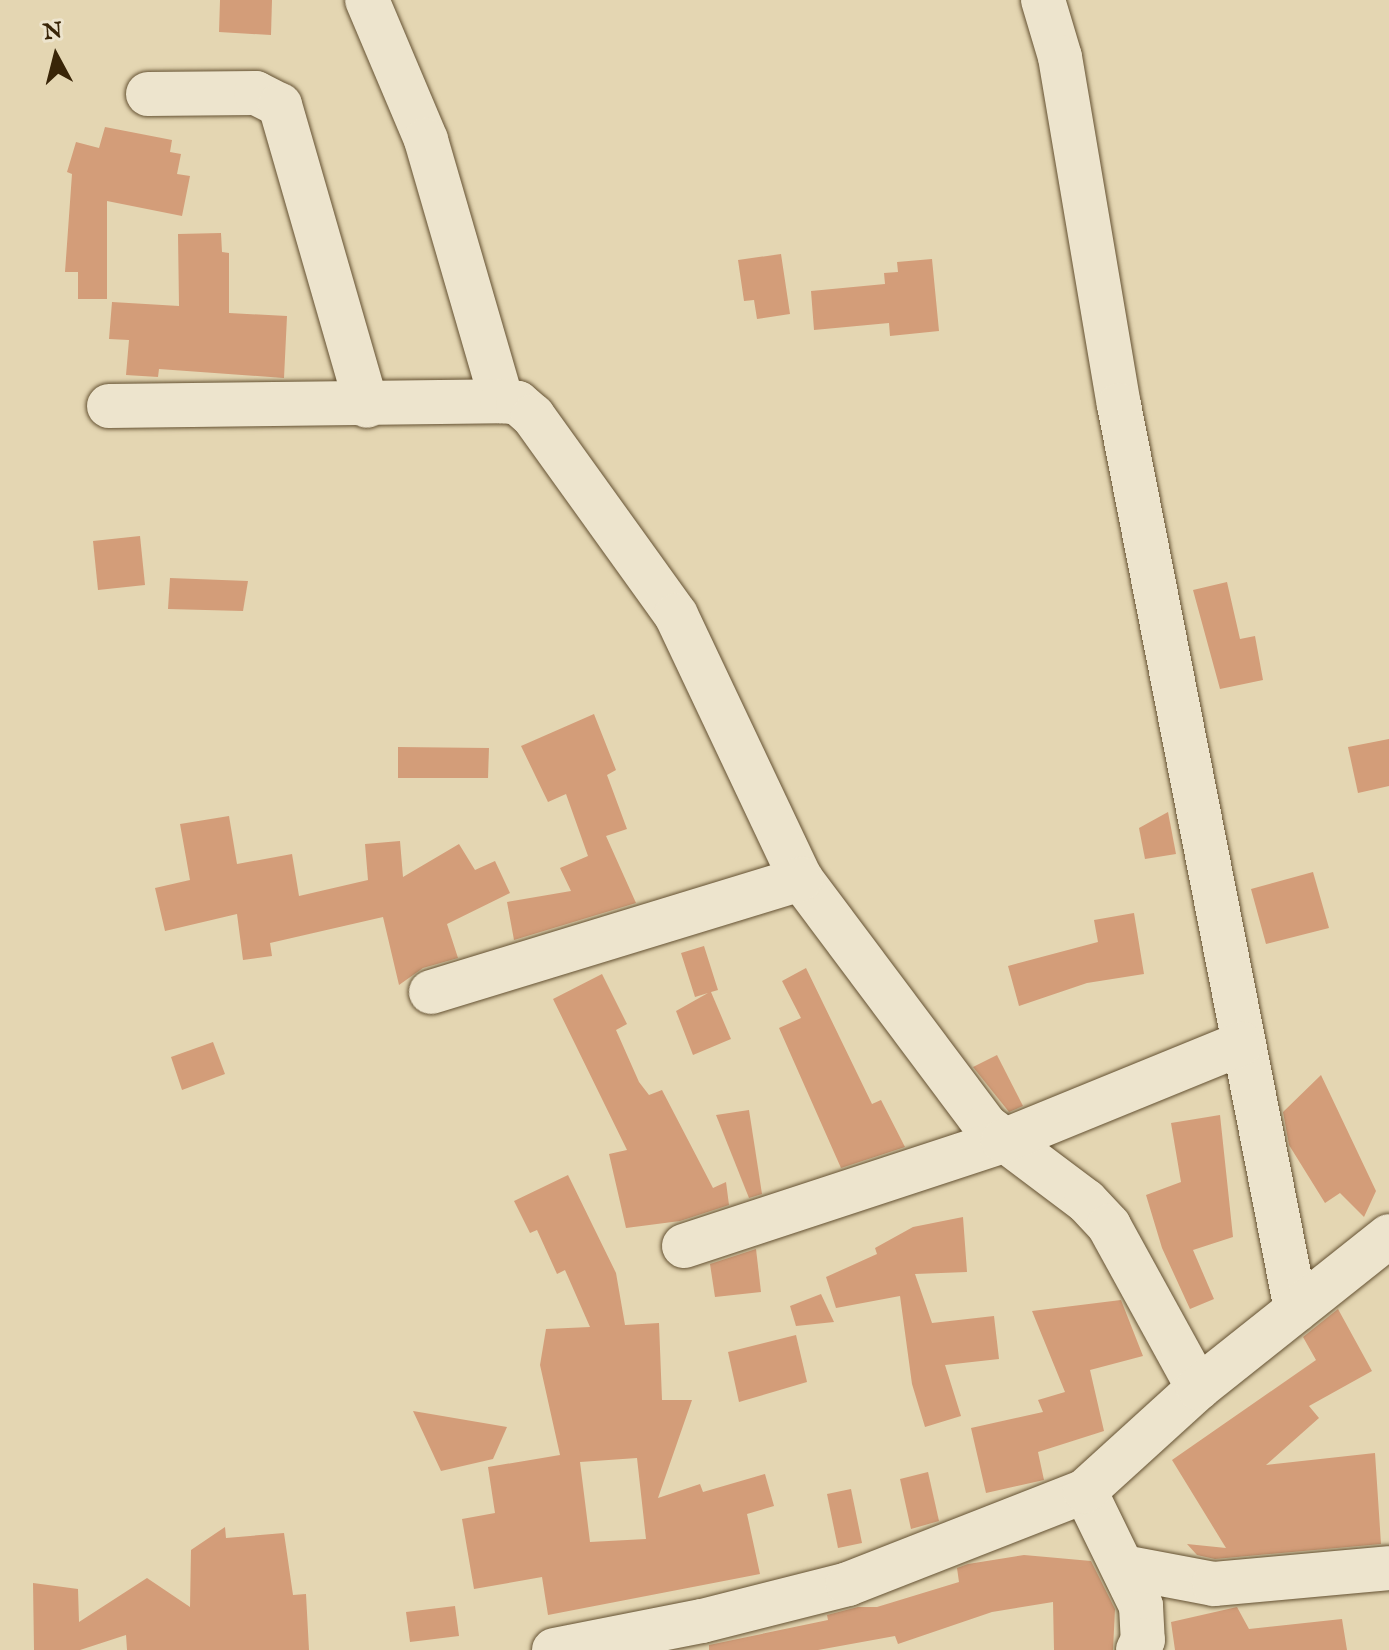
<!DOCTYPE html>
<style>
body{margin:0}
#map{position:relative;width:1389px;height:1650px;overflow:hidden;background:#e4d6b2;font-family:"IM FELL English",serif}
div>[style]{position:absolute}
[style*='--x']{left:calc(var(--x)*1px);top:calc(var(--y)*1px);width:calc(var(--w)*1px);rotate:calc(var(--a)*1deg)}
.building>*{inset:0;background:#d39d79}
.roads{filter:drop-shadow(0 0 2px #645132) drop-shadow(0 0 2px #645132)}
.minor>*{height:44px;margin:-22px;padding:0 22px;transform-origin:22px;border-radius:22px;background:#ede4cd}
span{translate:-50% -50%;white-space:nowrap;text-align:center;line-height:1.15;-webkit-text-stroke:6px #ede4cd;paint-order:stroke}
.north{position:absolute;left:16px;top:16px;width:80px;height:80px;-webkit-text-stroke:6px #ede4cd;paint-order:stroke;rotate:353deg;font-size:22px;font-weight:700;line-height:32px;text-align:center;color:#392508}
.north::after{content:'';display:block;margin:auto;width:28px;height:36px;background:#392508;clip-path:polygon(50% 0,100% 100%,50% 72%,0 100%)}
</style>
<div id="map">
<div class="building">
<div style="clip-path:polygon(220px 0,272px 0,271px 35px,219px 32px)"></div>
<div style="clip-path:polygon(105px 127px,172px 140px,170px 152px,181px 154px,177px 174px,190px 176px,182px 216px,107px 201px,107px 299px,78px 299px,78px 272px,65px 272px,72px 174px,67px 172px,76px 142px,99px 148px)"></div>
<div style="clip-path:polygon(221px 233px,222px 252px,229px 253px,229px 313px,287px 316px,284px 378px,159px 369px,158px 377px,126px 375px,129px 340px,109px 339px,112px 302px,179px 306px,178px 234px)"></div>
<div style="clip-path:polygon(781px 254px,790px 314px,757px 319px,754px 300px,744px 301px,738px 260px)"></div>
<div style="clip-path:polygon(932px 259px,939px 331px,890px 336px,889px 323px,814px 330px,811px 291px,885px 284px,884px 273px,898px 272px,897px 262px)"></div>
<div style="clip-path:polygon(140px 536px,145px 585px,98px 590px,93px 541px)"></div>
<div style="clip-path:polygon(170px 578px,248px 581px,243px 611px,168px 609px)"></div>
<div style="clip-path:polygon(1227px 582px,1240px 639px,1255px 636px,1263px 680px,1220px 689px,1193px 590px)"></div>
<div style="clip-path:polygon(594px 714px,616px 770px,607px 775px,627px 829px,606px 836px,636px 903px,514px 940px,507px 902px,571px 891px,560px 868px,588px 856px,566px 794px,548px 802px,521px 746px)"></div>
<div style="clip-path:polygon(1389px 739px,1389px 786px,1358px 793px,1348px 747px)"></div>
<div style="clip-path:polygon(398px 747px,489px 748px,488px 778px,398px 778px)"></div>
<div style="clip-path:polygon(1168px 812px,1176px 854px,1145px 859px,1139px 828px)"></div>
<div style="clip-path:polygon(229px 816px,237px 864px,292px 854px,299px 896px,368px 880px,365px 844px,400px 841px,403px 877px,459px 844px,475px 870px,495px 861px,510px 893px,447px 924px,458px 958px,423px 968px,399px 985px,383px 917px,270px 943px,272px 956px,243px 960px,237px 914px,165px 931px,155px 888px,190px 880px,180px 824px)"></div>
<div style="clip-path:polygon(1313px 872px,1329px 928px,1266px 944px,1251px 889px)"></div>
<div style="clip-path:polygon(1134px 913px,1144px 974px,1087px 983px,1019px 1006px,1008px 966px,1098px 942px,1094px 920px)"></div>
<div style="clip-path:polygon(704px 946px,718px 990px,711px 992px,731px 1039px,693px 1055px,676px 1011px,708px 993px,695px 997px,681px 953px)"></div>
<div style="clip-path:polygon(806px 968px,872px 1104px,881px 1100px,905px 1147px,841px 1168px,779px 1028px,801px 1018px,782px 981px)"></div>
<div style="clip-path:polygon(602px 974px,627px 1024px,616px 1030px,639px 1082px,649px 1095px,662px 1090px,713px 1188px,726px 1182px,729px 1205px,680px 1221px,626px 1228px,609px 1154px,627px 1150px,553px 999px)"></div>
<div style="clip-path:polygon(213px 1042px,225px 1074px,182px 1090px,171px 1057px)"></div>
<div style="clip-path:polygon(997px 1055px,1023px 1106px,1009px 1112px,973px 1067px)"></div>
<div style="clip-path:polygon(1321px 1075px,1376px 1191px,1364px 1217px,1340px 1193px,1325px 1203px,1289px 1145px,1283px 1112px)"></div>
<div style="clip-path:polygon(749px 1110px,762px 1194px,749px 1198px,716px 1115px)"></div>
<div style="clip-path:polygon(1220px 1115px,1233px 1237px,1193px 1250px,1214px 1299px,1190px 1309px,1162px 1248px,1146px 1195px,1181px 1182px,1171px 1123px)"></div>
<div style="clip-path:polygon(evenodd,568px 1175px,616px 1273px,625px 1325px,659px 1323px,662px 1400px,692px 1400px,658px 1498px,700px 1484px,703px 1492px,765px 1474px,774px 1506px,747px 1514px,760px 1574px,548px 1615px,542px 1577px,474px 1589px,462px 1519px,495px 1513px,488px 1467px,560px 1455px,540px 1365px,546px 1329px,590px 1327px,565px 1270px,557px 1274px,537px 1230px,530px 1233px,514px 1201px,568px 1175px,637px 1458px,646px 1539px,590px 1542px,580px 1462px,637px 1458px)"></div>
<div style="clip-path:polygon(963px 1217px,967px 1272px,915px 1274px,932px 1323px,994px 1316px,999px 1359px,945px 1365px,961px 1416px,925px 1427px,912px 1384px,900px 1296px,836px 1308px,826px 1277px,877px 1254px,875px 1248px,913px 1227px)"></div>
<div style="clip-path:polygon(756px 1249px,761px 1292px,715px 1297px,710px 1264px)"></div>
<div style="clip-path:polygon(821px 1294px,834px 1322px,796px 1326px,790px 1306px)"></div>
<div style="clip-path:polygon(1121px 1300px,1143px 1356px,1090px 1370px,1104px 1431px,1038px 1452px,1044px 1480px,986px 1493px,971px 1428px,1043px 1412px,1038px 1400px,1065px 1392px,1032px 1311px)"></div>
<div style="clip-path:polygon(1338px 1309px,1372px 1371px,1309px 1406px,1319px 1418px,1266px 1465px,1375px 1453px,1381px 1544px,1215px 1559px,1197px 1555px,1187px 1544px,1226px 1548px,1172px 1460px,1316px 1360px,1303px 1337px)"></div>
<div style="clip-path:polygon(796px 1335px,807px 1382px,739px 1402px,728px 1352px)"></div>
<div style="clip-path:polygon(413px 1411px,507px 1427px,493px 1459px,441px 1471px)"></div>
<div style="clip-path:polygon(928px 1472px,939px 1521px,911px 1529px,900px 1479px)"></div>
<div style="clip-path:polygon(851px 1489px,862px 1543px,838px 1548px,827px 1494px)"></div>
<div style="clip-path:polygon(225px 1527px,226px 1538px,284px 1533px,293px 1595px,306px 1594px,309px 1650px,127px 1650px,126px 1635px,80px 1650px,34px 1650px,33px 1583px,78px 1589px,79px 1622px,147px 1578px,190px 1607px,191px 1550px)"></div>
<div style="clip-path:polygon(1024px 1555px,1091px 1561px,1115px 1609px,1113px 1650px,1054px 1650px,1053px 1602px,992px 1612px,898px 1644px,895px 1636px,818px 1650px,709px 1650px,709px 1645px,828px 1620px,827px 1615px,858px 1607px,877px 1607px,959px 1582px,957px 1568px,968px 1564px)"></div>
<div style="clip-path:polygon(455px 1606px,459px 1636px,410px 1642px,406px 1612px)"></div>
<div style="clip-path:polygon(1237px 1607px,1249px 1629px,1342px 1619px,1347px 1650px,1175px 1650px,1171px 1622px)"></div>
</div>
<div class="roads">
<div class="minor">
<div style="--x:367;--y:0;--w:152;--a:67.1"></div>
<div style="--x:426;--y:140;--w:272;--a:73.8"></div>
<div style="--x:1043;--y:0;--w:59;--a:73.4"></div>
<div style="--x:1060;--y:57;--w:353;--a:80.4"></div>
<div style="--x:1119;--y:405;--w:922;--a:78.93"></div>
<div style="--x:148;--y:94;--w:108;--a:-0.5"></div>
<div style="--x:256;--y:93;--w:27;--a:27"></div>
<div style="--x:280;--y:105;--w:313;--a:73.9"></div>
<div style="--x:109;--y:406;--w:393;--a:-0.7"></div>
<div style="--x:502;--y:401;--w:16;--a:7"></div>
<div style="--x:518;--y:403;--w:20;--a:41"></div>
<div style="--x:533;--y:416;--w:245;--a:54.3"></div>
<div style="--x:676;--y:615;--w:292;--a:64.7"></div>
<div style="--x:801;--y:879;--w:309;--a:53.2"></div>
<div style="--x:986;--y:1126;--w:125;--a:36.9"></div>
<div style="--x:1086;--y:1201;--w:34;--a:47"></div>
<div style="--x:1109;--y:1226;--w:185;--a:61.2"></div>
<div style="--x:431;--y:992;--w:387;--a:-17"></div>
<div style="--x:684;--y:1246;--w:336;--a:-18.2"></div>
<div style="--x:1003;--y:1141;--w:257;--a:-22.2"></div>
<div style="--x:1085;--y:1491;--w:128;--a:64"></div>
<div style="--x:1141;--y:1606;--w:34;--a:87"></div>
<div style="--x:1143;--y:1640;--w:11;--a:117"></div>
<div style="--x:1124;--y:1567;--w:92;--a:10.7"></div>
<div style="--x:1214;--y:1584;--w:176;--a:-5.2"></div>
<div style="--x:554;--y:1650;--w:151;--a:-11.1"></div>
<div style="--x:702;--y:1621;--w:151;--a:-14.2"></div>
<div style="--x:848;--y:1584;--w:255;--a:-21.4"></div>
<div style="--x:1085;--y:1491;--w:153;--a:-42.3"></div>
<div style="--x:1198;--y:1388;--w:244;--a:-38.5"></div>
</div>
</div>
<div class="north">N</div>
</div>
